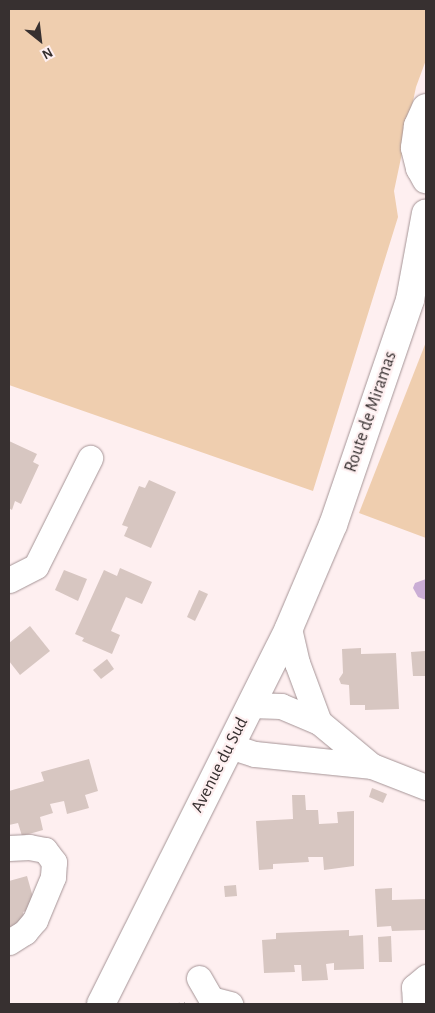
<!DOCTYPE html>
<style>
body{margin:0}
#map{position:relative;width:435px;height:1013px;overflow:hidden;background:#feeff0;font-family:"Alegreya Sans",sans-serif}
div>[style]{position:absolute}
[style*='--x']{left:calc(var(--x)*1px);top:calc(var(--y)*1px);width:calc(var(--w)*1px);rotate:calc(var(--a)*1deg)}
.green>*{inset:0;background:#efceaf}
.water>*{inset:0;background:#caadd5}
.building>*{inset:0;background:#d7c6c1}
.path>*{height:3px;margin-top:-1.5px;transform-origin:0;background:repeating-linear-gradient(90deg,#b6aaab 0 2.5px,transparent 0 6.5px)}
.roads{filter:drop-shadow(0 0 1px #a59496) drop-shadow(0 0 1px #a59496)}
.minor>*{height:25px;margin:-12.5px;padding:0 12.5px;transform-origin:12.5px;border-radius:12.5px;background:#fff}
.major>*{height:28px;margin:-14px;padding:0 14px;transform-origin:14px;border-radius:14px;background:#fff}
span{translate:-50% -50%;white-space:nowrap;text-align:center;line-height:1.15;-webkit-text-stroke:4.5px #feeff0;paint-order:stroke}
.street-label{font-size:18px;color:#373030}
.frame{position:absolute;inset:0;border:10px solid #373030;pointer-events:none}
.north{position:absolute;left:15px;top:15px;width:50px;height:50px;-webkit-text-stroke:4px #feeff0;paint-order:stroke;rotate:151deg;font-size:14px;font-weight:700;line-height:20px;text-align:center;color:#373030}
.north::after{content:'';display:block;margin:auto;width:18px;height:22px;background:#373030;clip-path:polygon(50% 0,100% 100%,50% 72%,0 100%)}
</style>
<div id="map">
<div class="green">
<div style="clip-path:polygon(9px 9px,426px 9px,426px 60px,416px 87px,394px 191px,398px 217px,313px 491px,9px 385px)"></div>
<div style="clip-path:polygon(426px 342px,426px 538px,359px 513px)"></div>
</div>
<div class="water">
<div style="clip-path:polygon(426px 579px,426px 600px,418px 597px,413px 588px,415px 583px)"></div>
</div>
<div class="building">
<div style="clip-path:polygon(9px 441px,37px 454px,33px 462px,39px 465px,21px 504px,15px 501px,12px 510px,9px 508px)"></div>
<div style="clip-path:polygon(149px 480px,176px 492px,151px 548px,124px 536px,128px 527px,122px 525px,139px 486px,145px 488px)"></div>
<div style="clip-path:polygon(120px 568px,152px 582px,142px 604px,126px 597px,111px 631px,120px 635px,112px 654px,82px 641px,84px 638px,75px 634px,104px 570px,117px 576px)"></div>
<div style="clip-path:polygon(64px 570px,87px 579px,78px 601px,55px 590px)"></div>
<div style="clip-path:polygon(199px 590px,208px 594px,195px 621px,187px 617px)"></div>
<div style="clip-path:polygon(30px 626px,50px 651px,20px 675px,9px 661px,9px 643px)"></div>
<div style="clip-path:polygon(361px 648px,361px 654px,396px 653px,399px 709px,365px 710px,365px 705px,350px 705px,349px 685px,341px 684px,339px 679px,343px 673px,342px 649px)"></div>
<div style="clip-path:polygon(425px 651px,426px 676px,413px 676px,411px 652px)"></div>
<div style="clip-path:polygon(107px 659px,114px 669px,101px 679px,93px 670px)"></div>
<div style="clip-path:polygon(89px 759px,98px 791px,85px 795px,89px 808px,67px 814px,64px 801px,50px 804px,53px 813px,40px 817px,43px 830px,22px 836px,18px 823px,9px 825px,9px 791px,44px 781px,41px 772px)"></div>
<div style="clip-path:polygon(372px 788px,387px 794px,383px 803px,369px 797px)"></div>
<div style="clip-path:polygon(292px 795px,305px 795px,306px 810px,318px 810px,319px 824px,338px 823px,337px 812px,354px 811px,354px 866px,324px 870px,323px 857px,308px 857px,309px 862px,273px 864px,273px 869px,259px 870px,256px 821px,293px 819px)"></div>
<div style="clip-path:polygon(27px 876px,36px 908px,23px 912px,26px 925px,9px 930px,9px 881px)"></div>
<div style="clip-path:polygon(236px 885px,237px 896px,225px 897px,224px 886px)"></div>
<div style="clip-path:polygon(392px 888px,392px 900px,426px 899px,426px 930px,392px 931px,391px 926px,377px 927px,375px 889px)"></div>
<div style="clip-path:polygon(349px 930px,349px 936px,363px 935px,364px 969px,334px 970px,334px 963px,326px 964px,328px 980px,302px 981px,301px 965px,294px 965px,295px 972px,264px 973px,262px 940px,276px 939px,276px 933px)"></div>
<div style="clip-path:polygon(391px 936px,392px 962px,379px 962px,378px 937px)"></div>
</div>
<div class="path">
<div style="--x:178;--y:1004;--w:7;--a:-8"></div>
</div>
<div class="roads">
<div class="minor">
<div style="--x:9;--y:580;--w:30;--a:-27"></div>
<div style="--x:36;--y:566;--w:121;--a:-63.4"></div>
<div style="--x:250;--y:705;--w:31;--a:2"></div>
<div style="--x:281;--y:706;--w:41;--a:22.8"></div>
<div style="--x:230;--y:746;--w:26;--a:18"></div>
<div style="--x:255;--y:754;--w:118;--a:5.9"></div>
<div style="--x:372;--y:766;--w:69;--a:-140.3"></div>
<div style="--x:319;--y:722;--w:63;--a:-110.4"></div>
<div style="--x:297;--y:663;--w:36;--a:-103"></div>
<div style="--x:372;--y:766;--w:58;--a:21.3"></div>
<div style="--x:9;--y:848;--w:20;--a:-3"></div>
<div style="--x:29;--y:847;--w:16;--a:11"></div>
<div style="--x:45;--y:850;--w:15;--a:53"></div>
<div style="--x:54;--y:862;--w:15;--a:94"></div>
<div style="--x:53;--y:877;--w:47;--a:112.7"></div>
<div style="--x:35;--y:920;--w:16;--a:130"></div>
<div style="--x:25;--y:932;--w:19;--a:148"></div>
<div style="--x:199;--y:978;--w:24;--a:60"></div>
<div style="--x:211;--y:999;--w:20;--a:15"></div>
<div style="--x:415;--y:1004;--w:17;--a:-93"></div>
<div style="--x:414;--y:987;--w:16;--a:-40"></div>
</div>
<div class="major">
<div style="--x:426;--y:108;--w:20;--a:114"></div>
<div style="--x:418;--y:126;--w:22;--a:98"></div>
<div style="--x:415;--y:148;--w:21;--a:76"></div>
<div style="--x:420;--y:168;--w:13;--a:61"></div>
<div style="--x:101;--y:1004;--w:420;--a:-63.4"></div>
<div style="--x:289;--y:628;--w:112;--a:-66.9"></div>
<div style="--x:333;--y:525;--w:238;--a:-71.1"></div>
<div style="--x:410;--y:300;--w:88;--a:-79.6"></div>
</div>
</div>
<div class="street-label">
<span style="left:371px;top:412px;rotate:-71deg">Route de Miramas</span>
<span style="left:220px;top:765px;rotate:-63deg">Avenue du Sud</span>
</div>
<div class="frame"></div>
<div class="north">N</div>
</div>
